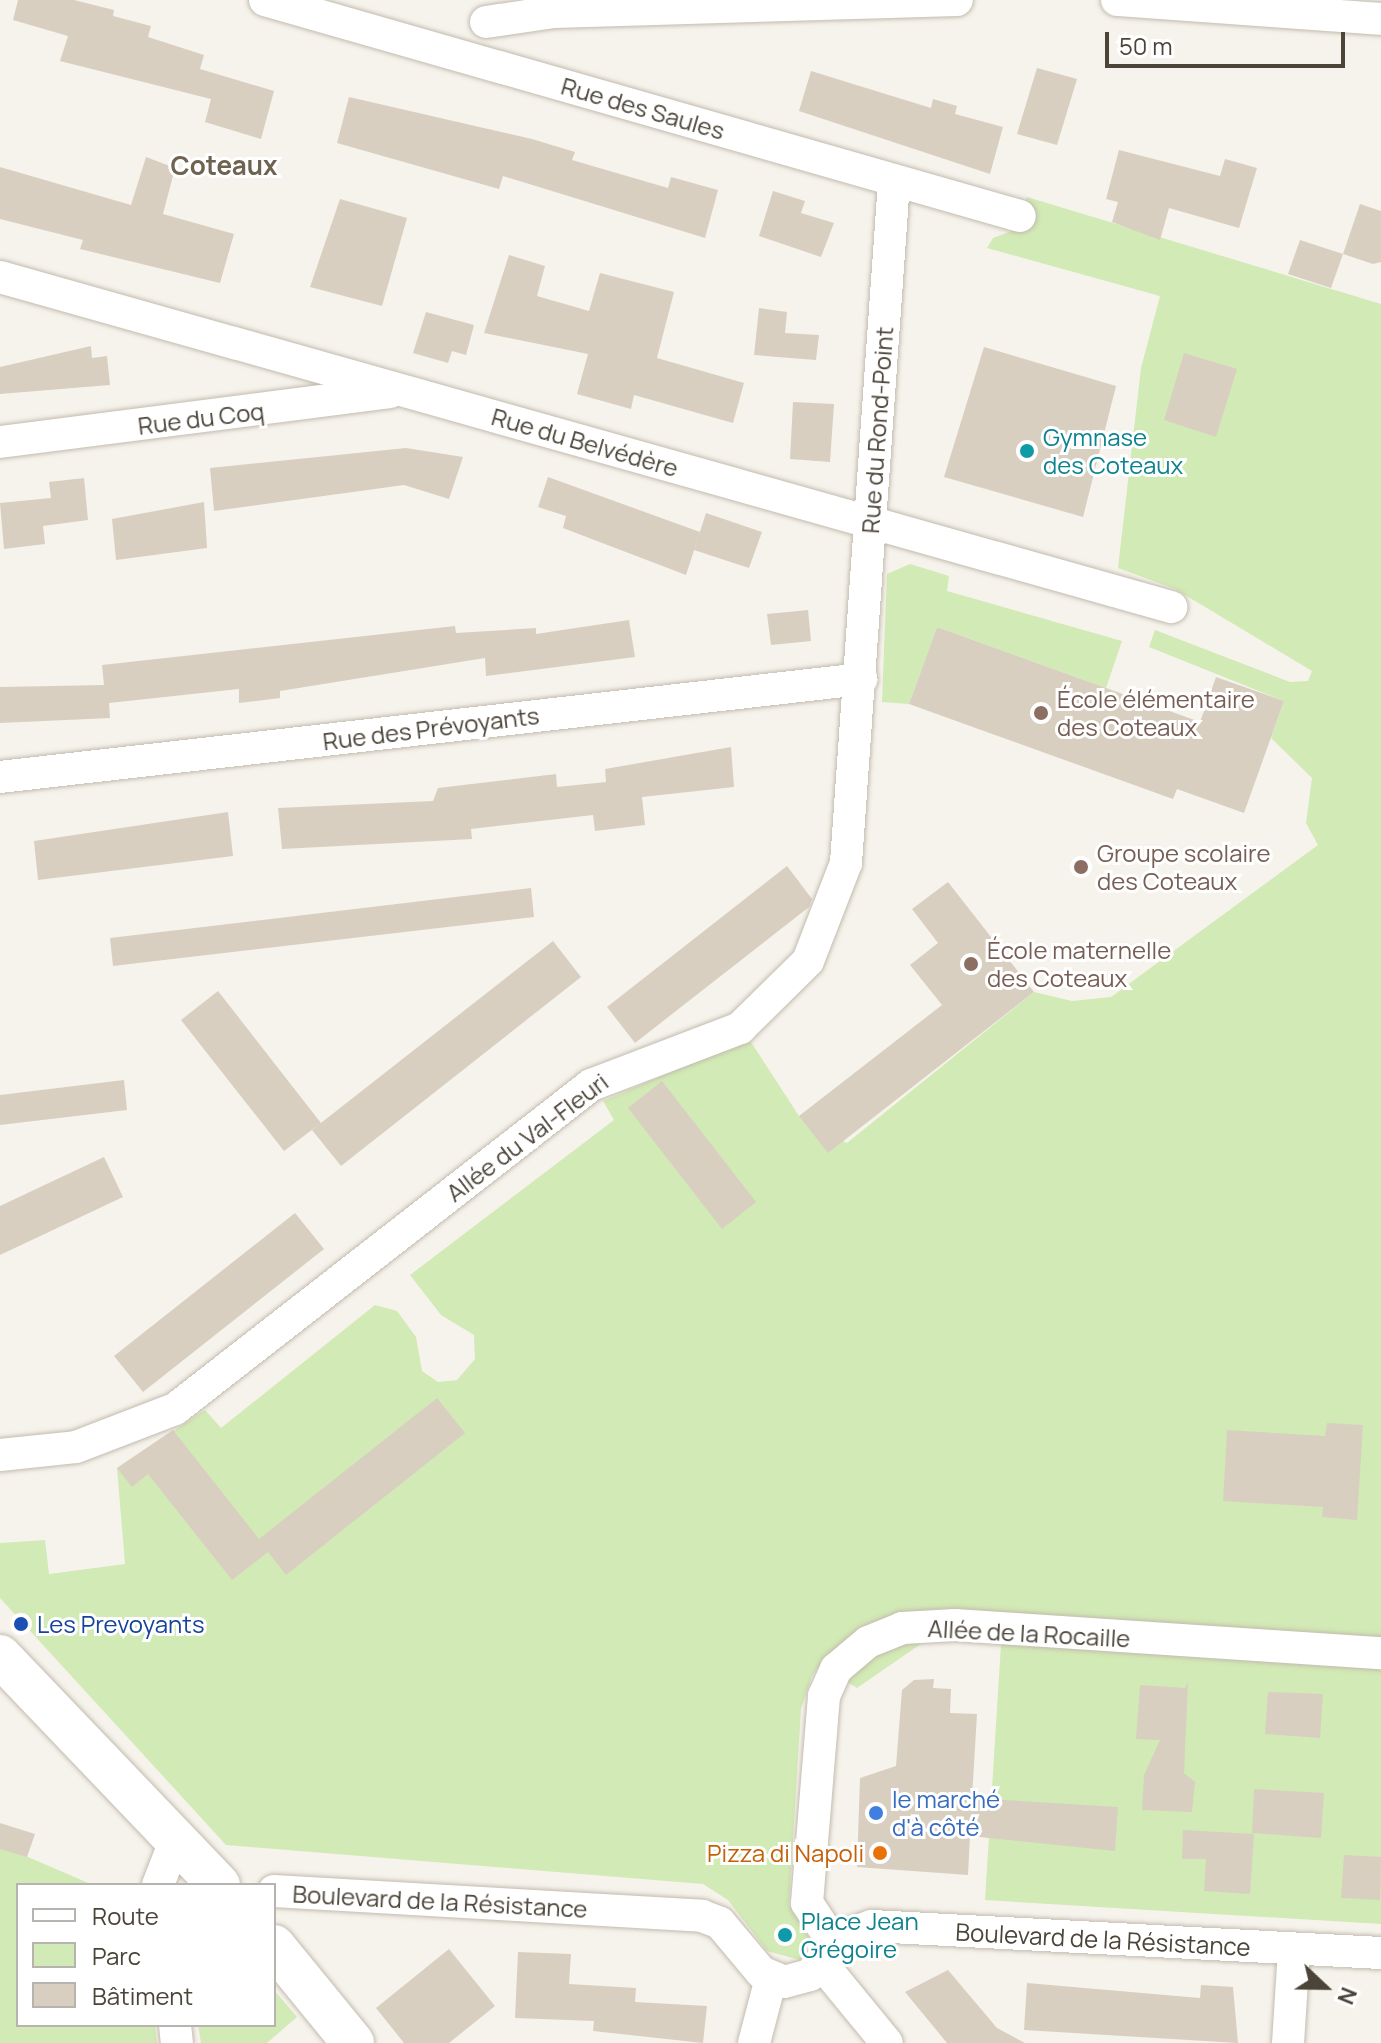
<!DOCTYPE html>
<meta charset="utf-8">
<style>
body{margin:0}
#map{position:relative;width:1381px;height:2043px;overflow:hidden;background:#f6f3ec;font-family:Manrope,sans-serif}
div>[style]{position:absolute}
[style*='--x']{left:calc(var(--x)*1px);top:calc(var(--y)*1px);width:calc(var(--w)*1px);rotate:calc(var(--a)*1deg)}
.green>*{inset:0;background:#d2eab5}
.building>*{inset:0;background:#d8cfc1}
.roads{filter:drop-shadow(0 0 2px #c2bbae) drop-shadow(0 0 2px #c2bbae)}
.minor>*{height:32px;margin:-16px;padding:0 16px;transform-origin:16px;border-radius:16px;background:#fff}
.tertiary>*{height:42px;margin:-21px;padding:0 21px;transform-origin:21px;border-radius:21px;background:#fff}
.dots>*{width:22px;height:22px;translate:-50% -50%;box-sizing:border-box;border:4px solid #fff;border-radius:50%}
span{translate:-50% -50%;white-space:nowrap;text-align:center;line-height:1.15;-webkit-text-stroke:6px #fff;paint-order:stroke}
.street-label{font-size:24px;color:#4b4439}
.culture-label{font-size:24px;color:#0d838f}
.left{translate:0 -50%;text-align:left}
.education-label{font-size:24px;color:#785e54}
.transit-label{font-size:24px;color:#164399}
.shop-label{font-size:24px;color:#366cbe}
.food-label{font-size:24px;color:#c56008}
.right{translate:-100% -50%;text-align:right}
.neighbourhood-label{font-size:26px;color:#6e6250;font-weight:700}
.legend{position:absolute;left:16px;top:1883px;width:260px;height:144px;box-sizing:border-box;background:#fff;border:2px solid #b7b4b0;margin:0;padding:10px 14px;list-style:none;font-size:24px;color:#4b4439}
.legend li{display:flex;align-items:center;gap:16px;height:40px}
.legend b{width:40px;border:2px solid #b7b4b0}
.north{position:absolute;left:1285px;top:1947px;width:80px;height:80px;-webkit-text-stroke:6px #fff;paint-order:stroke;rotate:112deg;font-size:22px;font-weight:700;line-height:32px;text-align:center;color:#4b4439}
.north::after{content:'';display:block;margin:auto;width:28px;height:36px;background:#4b4439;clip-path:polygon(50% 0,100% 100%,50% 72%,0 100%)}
.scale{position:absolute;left:1105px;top:32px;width:240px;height:36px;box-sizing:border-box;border:4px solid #4b4439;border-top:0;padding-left:10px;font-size:24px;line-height:28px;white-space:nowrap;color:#4b4439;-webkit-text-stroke:6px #fff;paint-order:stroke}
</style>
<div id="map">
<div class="green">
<div style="clip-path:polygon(1027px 197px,1381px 304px,1381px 1924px,985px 1900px,1003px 1613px,970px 1610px,857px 1688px,820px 1665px,812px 1676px,801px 1709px,789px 1905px,810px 1939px,800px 1960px,767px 1951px,728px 1900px,703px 1884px,226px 1845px,0 1598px,0 1543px,45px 1540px,49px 1574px,125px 1564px,117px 1468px,205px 1410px,221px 1428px,375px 1305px,397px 1311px,416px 1337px,422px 1371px,438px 1382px,457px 1380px,475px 1359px,474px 1335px,441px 1315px,410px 1275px,614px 1120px,603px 1101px,749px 1039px,799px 1116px,847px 1143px,1034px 992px,1072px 1001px,1111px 997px,1318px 845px,1306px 823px,1312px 778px,1271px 738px,1284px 701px,1149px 647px,1155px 630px,1290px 682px,1308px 681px,1312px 671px,1175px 589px,1118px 568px,1141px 368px,1160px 296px,987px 248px,993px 238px,1017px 229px)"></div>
<div style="clip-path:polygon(910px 564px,949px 576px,947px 591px,1122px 641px,1106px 688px,937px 627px,909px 704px,882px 702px,887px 574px)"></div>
<div style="clip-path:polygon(0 1845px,93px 1885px,18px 1885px,18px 2025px,155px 2025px,157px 2043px,0 2043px)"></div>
<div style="clip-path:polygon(274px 1990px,297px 2017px,267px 2043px,201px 2043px,198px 2025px,274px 2025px)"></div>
</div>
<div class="building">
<div style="clip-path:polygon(18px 0,74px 0,114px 10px,113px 16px,151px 26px,148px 37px,204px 55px,200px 69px,274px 91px,261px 139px,205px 122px,211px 99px,60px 61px,68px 36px,13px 20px)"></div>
<div style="clip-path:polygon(1037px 68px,1077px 79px,1057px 145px,1017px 134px)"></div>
<div style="clip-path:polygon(811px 71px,931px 108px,933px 99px,957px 106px,955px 114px,1003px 127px,990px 174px,799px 111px)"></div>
<div style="clip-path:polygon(349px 97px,532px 139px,575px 152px,572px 160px,668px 188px,671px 177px,718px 190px,705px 238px,503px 176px,499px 189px,337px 143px)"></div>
<div style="clip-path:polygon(1119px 150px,1220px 176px,1225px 159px,1257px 168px,1239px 228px,1169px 208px,1160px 240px,1112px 222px,1118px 202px,1106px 199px)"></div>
<div style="clip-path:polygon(146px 157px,175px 168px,163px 214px,234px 234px,220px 283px,80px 249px,83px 240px,0 219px,0 167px,131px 205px)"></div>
<div style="clip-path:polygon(773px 191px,805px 201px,801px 213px,834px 223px,821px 257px,759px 236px)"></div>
<div style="clip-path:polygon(340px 199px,407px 218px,382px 306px,310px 287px)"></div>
<div style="clip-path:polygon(1360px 204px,1381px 211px,1381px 262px,1373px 264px,1343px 254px)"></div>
<div style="clip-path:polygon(1300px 240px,1343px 254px,1331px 288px,1288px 274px)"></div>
<div style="clip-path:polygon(509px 255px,545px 266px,537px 296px,589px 311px,600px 273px,674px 292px,657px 358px,744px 383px,733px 423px,634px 395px,631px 409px,577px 394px,588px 354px,484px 333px)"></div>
<div style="clip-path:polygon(759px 308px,787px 312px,785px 333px,819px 335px,816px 360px,754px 355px)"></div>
<div style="clip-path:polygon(426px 312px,474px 325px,466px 355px,452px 351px,448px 363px,413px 353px)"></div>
<div style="clip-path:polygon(91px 346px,92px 358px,107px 356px,110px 385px,0 394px,0 367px)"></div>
<div style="clip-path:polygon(984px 347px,1116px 386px,1083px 517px,944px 477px)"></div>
<div style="clip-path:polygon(1184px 353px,1237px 369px,1216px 437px,1164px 420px)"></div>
<div style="clip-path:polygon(793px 402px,834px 404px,830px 462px,790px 459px)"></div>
<div style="clip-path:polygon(406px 448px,463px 457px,449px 499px,404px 485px,214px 511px,210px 468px)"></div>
<div style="clip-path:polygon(548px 477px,700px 532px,686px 575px,563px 528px,566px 516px,538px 507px)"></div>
<div style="clip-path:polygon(84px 478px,88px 520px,43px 526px,45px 544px,4px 549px,0 503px,51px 498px,49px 482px)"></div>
<div style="clip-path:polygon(204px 502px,207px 548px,116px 560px,112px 519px)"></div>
<div style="clip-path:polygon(706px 513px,762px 532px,749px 568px,694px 550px)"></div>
<div style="clip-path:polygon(808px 610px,811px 641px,771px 645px,767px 614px)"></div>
<div style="clip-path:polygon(629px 620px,635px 657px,486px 676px,485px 658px,280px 691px,280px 698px,239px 703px,239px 689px,109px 703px,110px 718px,0 723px,0 687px,104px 685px,102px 665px,455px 626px,456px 633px,536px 628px,536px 634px)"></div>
<div style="clip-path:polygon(937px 627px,1200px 722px,1216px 677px,1284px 701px,1244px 813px,1177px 789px,1173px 799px,909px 704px)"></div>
<div style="clip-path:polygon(731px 747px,734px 787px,642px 797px,645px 825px,595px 831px,593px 815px,471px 829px,472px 839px,282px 849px,278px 808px,433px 801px,438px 788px,556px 774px,557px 787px,606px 782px,605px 769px)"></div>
<div style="clip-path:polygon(228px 812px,233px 856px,38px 880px,34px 841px)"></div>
<div style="clip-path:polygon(787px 866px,812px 899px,809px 907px,635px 1043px,607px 1007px)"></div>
<div style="clip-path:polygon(948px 882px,1034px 992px,828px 1153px,799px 1116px,942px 1005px,910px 965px,938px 943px,912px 909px)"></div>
<div style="clip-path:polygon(531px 888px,534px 917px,113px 966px,110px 938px)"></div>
<div style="clip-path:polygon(553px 941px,581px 977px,341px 1166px,312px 1130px)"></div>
<div style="clip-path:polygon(218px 991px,321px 1123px,284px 1151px,181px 1020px)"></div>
<div style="clip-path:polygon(124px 1080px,127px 1110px,0 1125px,0 1095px)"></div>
<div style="clip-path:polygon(662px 1081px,756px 1202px,722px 1229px,628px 1108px)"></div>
<div style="clip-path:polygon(104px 1157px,123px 1197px,0 1255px,0 1206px)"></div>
<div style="clip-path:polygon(295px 1213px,324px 1249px,143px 1392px,114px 1356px)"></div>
<div style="clip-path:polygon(437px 1398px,465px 1433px,286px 1575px,268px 1552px,232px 1580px,148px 1474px,132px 1487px,117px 1468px,173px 1430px,259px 1539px)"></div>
<div style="clip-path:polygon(1327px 1423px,1363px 1425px,1357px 1520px,1322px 1517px,1323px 1507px,1223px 1501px,1227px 1430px,1325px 1436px)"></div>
<div style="clip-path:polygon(934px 1679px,933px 1688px,951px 1689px,950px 1713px,977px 1714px,972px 1798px,1118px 1807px,1115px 1851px,970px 1836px,968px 1875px,857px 1867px,860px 1778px,896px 1766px,902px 1690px,914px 1680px)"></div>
<div style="clip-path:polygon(1188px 1682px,1184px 1773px,1195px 1782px,1192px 1812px,1142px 1810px,1144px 1775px,1160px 1740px,1136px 1739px,1140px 1685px,1185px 1688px)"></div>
<div style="clip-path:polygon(1268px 1692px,1323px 1694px,1320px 1738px,1265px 1734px)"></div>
<div style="clip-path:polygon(1254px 1789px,1324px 1793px,1321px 1838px,1252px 1833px)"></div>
<div style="clip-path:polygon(0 1823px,35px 1834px,27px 1857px,0 1849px)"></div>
<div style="clip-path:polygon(1183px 1830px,1254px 1834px,1250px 1894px,1204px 1891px,1206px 1859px,1182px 1859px)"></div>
<div style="clip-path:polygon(1344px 1855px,1381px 1857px,1380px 1900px,1341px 1898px)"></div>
<div style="clip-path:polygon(449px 1949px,495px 2006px,449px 2043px,404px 2043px,376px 2008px)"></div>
<div style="clip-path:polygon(518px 1952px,571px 1954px,569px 1984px,636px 1988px,635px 2002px,707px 2006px,703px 2043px,593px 2031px,594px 2021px,515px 2018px)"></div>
<div style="clip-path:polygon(948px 1970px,997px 2028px,1025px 2043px,947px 2043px,905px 1992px)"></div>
<div style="clip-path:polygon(1027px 1983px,1200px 1998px,1201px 1985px,1233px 1987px,1238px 2043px,1024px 2030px)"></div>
</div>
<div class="roads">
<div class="minor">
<div style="--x:265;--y:0;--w:785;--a:15.97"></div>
<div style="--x:1117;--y:0;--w:265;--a:4.1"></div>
<div style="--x:486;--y:22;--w:69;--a:-8.4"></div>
<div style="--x:554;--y:12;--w:403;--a:-1.7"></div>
<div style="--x:0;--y:277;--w:1217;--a:15.74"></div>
<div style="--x:0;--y:442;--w:393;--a:-7.3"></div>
<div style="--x:0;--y:777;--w:867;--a:-6.49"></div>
<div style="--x:0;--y:1455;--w:76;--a:-6"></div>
<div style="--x:76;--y:1447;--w:106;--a:-21"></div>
<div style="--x:175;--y:1409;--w:527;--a:-37.91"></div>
<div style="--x:591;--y:1085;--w:160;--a:-20.9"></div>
<div style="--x:740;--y:1028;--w:95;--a:-44.6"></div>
<div style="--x:808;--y:961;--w:105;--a:-68.8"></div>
<div style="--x:846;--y:863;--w:684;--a:-85.97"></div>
<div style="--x:158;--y:1885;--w:47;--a:-68.9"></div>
<div style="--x:274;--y:1891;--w:429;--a:3.3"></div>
<div style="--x:702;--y:1916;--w:19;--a:21"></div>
<div style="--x:720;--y:1923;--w:64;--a:50.1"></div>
<div style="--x:761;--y:1972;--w:25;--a:23"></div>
<div style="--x:784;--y:1982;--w:27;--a:-15"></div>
<div style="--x:810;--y:1975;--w:49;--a:-50.8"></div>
<div style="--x:841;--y:1937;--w:33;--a:-20"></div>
<div style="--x:872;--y:1926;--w:510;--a:3.04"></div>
<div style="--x:835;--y:1945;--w:50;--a:-123.7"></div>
<div style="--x:807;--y:1903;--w:208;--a:-85.3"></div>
<div style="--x:824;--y:1696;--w:30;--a:-66"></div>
<div style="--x:836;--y:1669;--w:42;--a:-40.2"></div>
<div style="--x:868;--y:1642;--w:37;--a:-22"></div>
<div style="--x:902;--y:1628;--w:53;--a:-3.2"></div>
<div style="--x:955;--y:1625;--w:427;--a:3.8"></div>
<div style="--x:822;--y:1964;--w:102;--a:50.6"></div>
<div style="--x:175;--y:2025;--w:18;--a:84"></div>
<div style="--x:754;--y:2043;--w:67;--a:-75.3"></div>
<div style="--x:1288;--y:2043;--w:94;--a:-86.3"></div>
</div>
<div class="tertiary">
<div style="--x:0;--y:1656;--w:317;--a:46.3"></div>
<div style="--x:274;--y:1946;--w:125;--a:50.8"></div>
</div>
</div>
<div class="dots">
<div style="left:1027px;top:451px;background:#0f9aa8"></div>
<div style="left:1041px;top:713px;background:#8d6e63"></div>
<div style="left:1081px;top:867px;background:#8d6e63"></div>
<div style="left:971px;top:964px;background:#8d6e63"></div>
<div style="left:21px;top:1624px;background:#1a4fb4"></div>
<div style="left:876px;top:1813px;background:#3f7fe0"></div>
<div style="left:880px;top:1853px;background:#e8710a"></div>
<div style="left:785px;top:1935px;background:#0f9aa8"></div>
</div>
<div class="street-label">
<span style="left:643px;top:108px;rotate:16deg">Rue des Saules</span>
<span style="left:201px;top:418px;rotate:-7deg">Rue du Coq</span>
<span style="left:877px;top:430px;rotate:-86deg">Rue du Rond-Point</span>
<span style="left:585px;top:442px;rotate:16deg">Rue du Belvédère</span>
<span style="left:431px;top:728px;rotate:-7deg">Rue des Prévoyants</span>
<span style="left:527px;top:1137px;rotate:-37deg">Allée du Val-Fleuri</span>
<span style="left:1029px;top:1633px;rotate:3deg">Allée de la Rocaille</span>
<span style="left:440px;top:1901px;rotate:3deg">Boulevard de la Résistance</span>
<span style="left:1103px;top:1939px;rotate:3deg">Boulevard de la Résistance</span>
</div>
<div class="culture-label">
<span class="left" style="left:1043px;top:451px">Gymnase<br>des Coteaux</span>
<span class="left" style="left:801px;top:1935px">Place Jean<br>Grégoire</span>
</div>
<div class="education-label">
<span class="left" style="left:1057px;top:713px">École élémentaire<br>des Coteaux</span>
<span class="left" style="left:1097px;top:867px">Groupe scolaire<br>des Coteaux</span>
<span class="left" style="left:987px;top:964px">École maternelle<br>des Coteaux</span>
</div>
<div class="transit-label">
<span class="left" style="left:37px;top:1624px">Les Prevoyants</span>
</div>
<div class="shop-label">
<span class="left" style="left:892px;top:1813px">le marché<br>d'à côté</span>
</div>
<div class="food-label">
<span class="right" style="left:864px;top:1853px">Pizza di Napoli</span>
</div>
<div class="neighbourhood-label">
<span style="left:224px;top:166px">Coteaux</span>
</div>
<ul class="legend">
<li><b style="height:10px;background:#fff"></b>Route</li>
<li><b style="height:22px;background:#d2eab5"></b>Parc</li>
<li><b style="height:22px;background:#d8cfc1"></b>Bâtiment</li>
</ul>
<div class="north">N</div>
<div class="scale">50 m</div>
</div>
